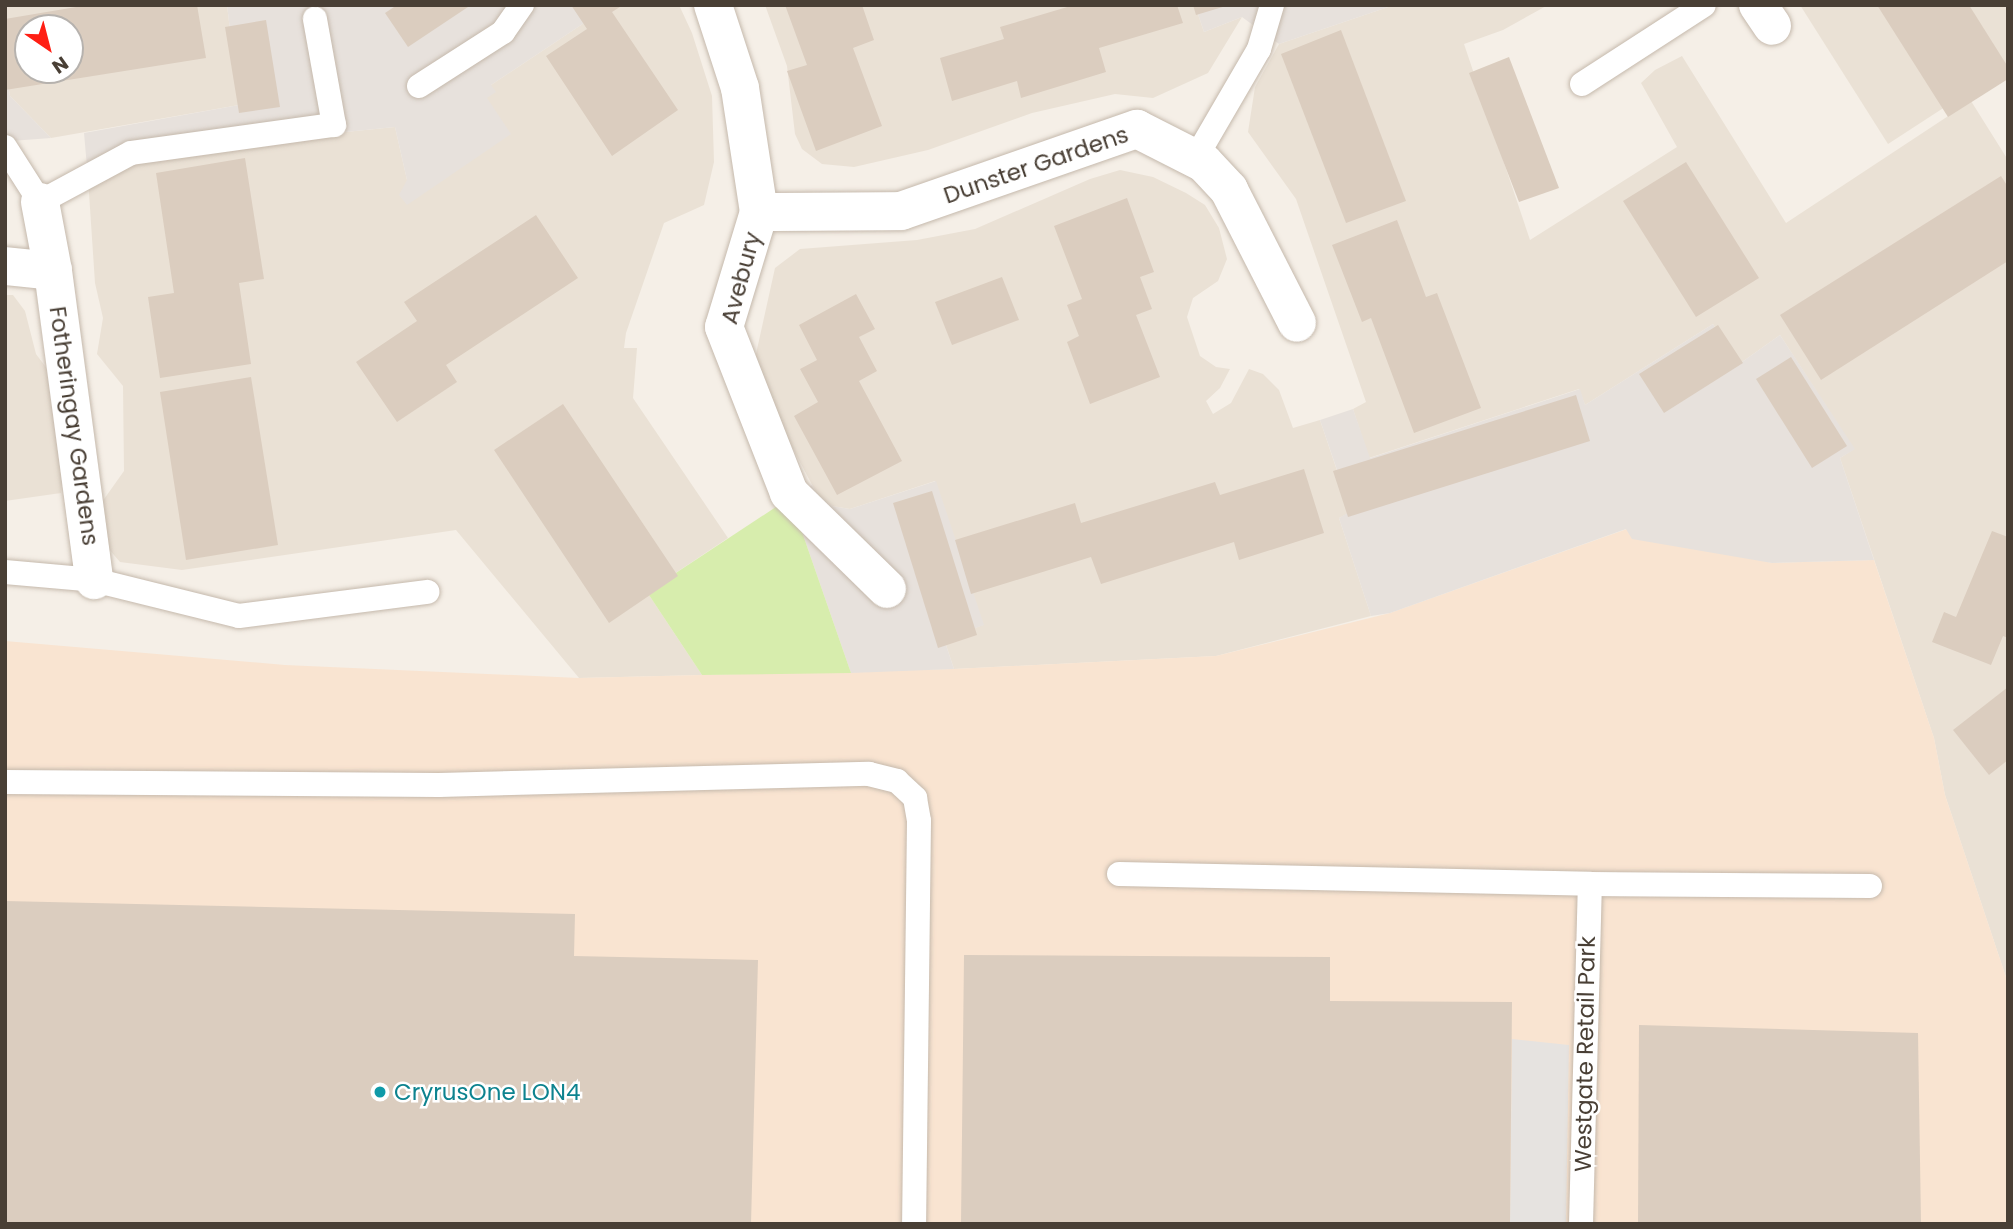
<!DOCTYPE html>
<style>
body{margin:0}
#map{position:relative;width:2013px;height:1229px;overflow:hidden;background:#f5efe7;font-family:Poppins,sans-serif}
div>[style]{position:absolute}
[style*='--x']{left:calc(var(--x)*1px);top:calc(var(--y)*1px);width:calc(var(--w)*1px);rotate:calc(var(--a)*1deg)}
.residential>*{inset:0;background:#eae1d5}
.commercial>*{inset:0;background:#f9e4d1}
.industrial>*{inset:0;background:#e7e1dc}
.green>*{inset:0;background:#d7edad}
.parking>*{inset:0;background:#e6e3e0}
.building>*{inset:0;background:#dbcdbf}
.roads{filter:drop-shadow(0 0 2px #c5b9ac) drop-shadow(0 0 2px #c5b9ac)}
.lane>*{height:24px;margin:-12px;padding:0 12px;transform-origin:12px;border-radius:12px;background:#fff}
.street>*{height:38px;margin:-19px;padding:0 19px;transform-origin:19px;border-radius:19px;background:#fff}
.dots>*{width:19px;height:19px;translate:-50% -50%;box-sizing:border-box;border:4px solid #fff;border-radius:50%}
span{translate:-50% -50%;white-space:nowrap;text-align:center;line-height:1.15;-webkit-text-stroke:5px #fff;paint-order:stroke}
.street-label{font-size:23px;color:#493f35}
.culture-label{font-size:23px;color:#0d838f}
.left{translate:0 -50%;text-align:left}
.frame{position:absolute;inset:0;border:7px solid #493f35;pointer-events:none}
.north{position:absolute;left:14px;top:14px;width:70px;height:70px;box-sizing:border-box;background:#fff;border:2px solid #b6b2ae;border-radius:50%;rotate:145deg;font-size:19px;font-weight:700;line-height:28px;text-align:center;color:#493f35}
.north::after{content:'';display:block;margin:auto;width:24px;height:32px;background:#ff1f14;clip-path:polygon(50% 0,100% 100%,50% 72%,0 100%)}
</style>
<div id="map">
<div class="residential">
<div style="clip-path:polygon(evenodd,5px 5px,227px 5px,239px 105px,51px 138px,10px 96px,5px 69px,5px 5px,28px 28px,70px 28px,70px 70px,28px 70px,28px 28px)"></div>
<div style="clip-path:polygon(611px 5px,679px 5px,692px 33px,712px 96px,714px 162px,704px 205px,664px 223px,626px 333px,624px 348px,637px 348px,633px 398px,728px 538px,647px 592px,702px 675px,579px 678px,456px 530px,182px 570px,120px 562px,96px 534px,97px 509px,124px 471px,123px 386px,97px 354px,103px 318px,95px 283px,88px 178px,129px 154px,395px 127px,407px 180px,486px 97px,491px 85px)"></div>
<div style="clip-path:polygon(765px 5px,1195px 5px,1204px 32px,1242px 17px,1208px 73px,1153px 98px,1115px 94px,1032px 113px,928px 150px,854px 167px,822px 164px,802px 149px,795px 134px,787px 66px)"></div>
<div style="clip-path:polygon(1394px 5px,1548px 5px,1503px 30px,1464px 44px,1530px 240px,1677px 147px,1641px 83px,1655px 70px,1682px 56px,1786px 223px,1971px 101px,2008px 160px,2008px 983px,1945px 795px,1934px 738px,1840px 458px,1854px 449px,1780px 335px,1742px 362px,1736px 360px,1713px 324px,1585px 405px,1579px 389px,1369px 458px,1353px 409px,1366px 402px,1296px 199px,1248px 132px,1255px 87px,1279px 44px)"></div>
<div style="clip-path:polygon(1800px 5px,2008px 5px,2008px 66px,1888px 144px)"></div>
<div style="clip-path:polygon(1120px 170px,1153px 177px,1186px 193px,1205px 205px,1219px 228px,1227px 259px,1218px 281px,1193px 298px,1187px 317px,1200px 356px,1216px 367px,1230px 369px,1220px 388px,1206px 401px,1213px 414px,1231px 403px,1249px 369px,1263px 374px,1279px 390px,1293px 428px,1320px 420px,1351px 512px,1339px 518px,1371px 616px,1216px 656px,954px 669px,944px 639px,983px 625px,935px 481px,850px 509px,832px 506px,817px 494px,752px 372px,775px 268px,800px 249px,917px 240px,975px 229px,1090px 179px)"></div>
<div style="clip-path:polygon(5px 295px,13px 295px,25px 311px,36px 354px,71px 401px,61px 493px,5px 501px)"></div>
</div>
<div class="commercial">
<div style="clip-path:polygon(1627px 529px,1772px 563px,1874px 560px,1934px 738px,1945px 795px,2008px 983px,2008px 1224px,5px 1224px,5px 641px,285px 665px,579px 678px,954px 669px,1216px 656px,1390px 613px)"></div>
</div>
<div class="industrial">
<div style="clip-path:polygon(227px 5px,611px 5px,491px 85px,496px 92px,487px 98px,511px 134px,407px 205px,399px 195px,407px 180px,395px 127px,129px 154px,88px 178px,84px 133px,239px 105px)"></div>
<div style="clip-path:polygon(1195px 5px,1394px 5px,1279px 44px,1242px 17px,1204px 32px)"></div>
<div style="clip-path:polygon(5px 69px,10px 96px,51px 138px,11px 141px,5px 138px)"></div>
<div style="clip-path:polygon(1713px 324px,1736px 360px,1742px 362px,1780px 335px,1855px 449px,1840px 458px,1874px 560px,1772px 563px,1632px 539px,1626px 529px,1390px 613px,1371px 616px,1339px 518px,1351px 511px,1320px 420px,1353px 409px,1370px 458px,1580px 389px,1585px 405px)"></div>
<div style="clip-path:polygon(936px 481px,984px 625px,944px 639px,954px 669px,851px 673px,793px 506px,788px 499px,812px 485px,817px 494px,832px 506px,850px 509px)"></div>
</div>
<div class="green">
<div style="clip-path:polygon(788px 499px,793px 506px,851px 673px,702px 675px,647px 592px)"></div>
</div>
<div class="parking">
<div style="clip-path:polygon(1512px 1039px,1569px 1045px,1566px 1224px,1510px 1224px)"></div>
</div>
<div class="building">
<div style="clip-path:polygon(evenodd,88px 5px,197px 5px,206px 58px,5px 90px,5px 19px,88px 5px,28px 28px,70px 28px,70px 70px,28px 70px,28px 28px)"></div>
<div style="clip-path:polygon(397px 5px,471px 5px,408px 47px,385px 13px)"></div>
<div style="clip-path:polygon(571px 5px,623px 5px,612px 12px,678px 110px,612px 156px,546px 56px,587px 29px)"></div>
<div style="clip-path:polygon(785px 5px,862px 5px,874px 40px,853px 48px,882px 126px,816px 151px,787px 71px,807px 65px)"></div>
<div style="clip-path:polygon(1074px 5px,1177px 5px,1183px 23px,1099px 48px,1106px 72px,1021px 98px,1017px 81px,952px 101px,940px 58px,1004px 39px,1000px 27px)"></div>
<div style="clip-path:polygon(1193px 5px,1226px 5px,1226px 6px,1196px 15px)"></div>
<div style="clip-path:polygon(1877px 5px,1969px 5px,2008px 67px,2008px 79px,1948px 117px)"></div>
<div style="clip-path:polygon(266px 20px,280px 107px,239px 113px,225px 27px)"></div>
<div style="clip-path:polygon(1341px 30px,1406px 201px,1346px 223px,1281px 54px)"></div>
<div style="clip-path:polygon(1509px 57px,1559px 188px,1519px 202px,1469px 73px)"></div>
<div style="clip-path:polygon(245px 158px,264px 279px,239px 283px,251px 364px,160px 378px,148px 297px,174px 293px,156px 173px)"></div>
<div style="clip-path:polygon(1686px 162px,1759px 278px,1696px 317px,1623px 201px)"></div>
<div style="clip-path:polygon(2001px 176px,2008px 187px,2008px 261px,1821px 380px,1780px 315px)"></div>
<div style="clip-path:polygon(1127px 198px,1154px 272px,1140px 277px,1152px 309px,1136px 315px,1160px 377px,1090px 404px,1067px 342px,1079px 336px,1067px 305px,1082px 299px,1054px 226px)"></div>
<div style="clip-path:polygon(536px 215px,578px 278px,446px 365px,457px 382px,397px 422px,356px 362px,417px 321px,404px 302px)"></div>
<div style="clip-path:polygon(1397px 220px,1426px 297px,1437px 293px,1481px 408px,1414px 433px,1371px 318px,1362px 322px,1332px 245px)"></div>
<div style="clip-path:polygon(1002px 277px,1019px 320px,952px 345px,935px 302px)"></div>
<div style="clip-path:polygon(856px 294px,875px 329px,859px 337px,877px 371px,859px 381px,902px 461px,837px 495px,794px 416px,818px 402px,800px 369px,817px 360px,799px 325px)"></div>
<div style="clip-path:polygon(1718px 325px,1743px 363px,1664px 413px,1639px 374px)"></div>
<div style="clip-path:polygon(1791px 357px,1847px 446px,1812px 468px,1756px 379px)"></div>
<div style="clip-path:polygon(251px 377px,278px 545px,186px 560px,160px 392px)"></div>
<div style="clip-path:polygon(1576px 395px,1590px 441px,1348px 517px,1333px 471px)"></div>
<div style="clip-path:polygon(563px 404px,678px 576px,609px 623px,494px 450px)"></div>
<div style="clip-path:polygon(1304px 469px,1324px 533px,1239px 560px,1234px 542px,1101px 584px,1091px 557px,971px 594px,955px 540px,1075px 503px,1081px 523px,1215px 482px,1220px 495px)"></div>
<div style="clip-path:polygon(932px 491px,977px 635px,938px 648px,893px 503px)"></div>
<div style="clip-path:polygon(1992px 531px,2008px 537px,2008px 638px,2003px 636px,1991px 665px,1932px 642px,1944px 612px,1956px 617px)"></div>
<div style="clip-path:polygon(2008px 687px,2008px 760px,1989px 775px,1953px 730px)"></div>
<div style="clip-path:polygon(5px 901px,575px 914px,574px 956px,758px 960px,751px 1224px,5px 1224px)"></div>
<div style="clip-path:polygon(964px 955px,1330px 957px,1330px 1001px,1512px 1002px,1510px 1224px,961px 1224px)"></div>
<div style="clip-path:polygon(1639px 1025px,1918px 1033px,1921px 1224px,1638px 1224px)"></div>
</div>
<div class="roads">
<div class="lane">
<div style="--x:1582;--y:84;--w:145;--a:-32.9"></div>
<div style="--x:419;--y:86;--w:100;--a:-32.7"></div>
<div style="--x:503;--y:32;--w:33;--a:-55"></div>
<div style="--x:5;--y:147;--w:65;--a:57.5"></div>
<div style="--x:40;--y:202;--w:103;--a:-28.3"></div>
<div style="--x:131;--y:153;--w:205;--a:-7.9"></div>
<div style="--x:334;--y:125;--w:108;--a:-100.2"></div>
<div style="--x:1195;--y:159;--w:127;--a:-59.8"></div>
<div style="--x:1259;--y:49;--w:46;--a:-73.5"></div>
<div style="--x:5;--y:572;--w:89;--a:5.1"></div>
<div style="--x:94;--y:580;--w:149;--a:13.9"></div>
<div style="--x:239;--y:616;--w:190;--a:-7.3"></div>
<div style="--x:5;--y:782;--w:434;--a:0.4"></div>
<div style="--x:439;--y:785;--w:430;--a:-1.5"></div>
<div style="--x:869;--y:774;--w:29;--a:14"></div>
<div style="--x:897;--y:781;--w:25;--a:43"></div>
<div style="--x:915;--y:798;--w:23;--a:80"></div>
<div style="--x:919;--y:821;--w:403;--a:90.7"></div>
<div style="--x:1119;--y:874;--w:471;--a:1.2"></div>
<div style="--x:1590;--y:884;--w:280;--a:0.4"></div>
<div style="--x:1581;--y:1224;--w:340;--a:-88.5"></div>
</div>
<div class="street">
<div style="--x:713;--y:5;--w:87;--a:72"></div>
<div style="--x:740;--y:88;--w:125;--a:81.3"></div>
<div style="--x:759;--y:212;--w:120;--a:106.9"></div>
<div style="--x:724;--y:327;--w:178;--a:68.6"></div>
<div style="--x:789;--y:493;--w:137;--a:44.4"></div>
<div style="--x:1758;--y:5;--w:25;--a:56"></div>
<div style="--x:40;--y:202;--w:70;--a:79.3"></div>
<div style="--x:53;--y:271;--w:312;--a:82.4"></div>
<div style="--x:759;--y:212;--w:142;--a:-0.4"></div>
<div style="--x:901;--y:211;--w:250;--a:-19.2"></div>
<div style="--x:1137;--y:129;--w:75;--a:26.9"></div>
<div style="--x:1204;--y:163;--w:37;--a:47"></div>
<div style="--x:1229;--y:190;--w:149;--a:62.9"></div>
<div style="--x:5;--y:266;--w:48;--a:5.9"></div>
</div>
</div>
<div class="dots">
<div style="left:380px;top:1092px;background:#0f9aa8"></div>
</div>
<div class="street-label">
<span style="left:1036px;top:165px;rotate:-19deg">Dunster Gardens</span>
<span style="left:741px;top:278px;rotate:-75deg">Avebury</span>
<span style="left:74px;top:426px;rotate:82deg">Fotheringay Gardens</span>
<span style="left:1585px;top:1054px;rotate:-89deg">Westgate Retail Park</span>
</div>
<div class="culture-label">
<span class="left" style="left:394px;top:1092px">CryrusOne LON4</span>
</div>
<div class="frame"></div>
<div class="north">N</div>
</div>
